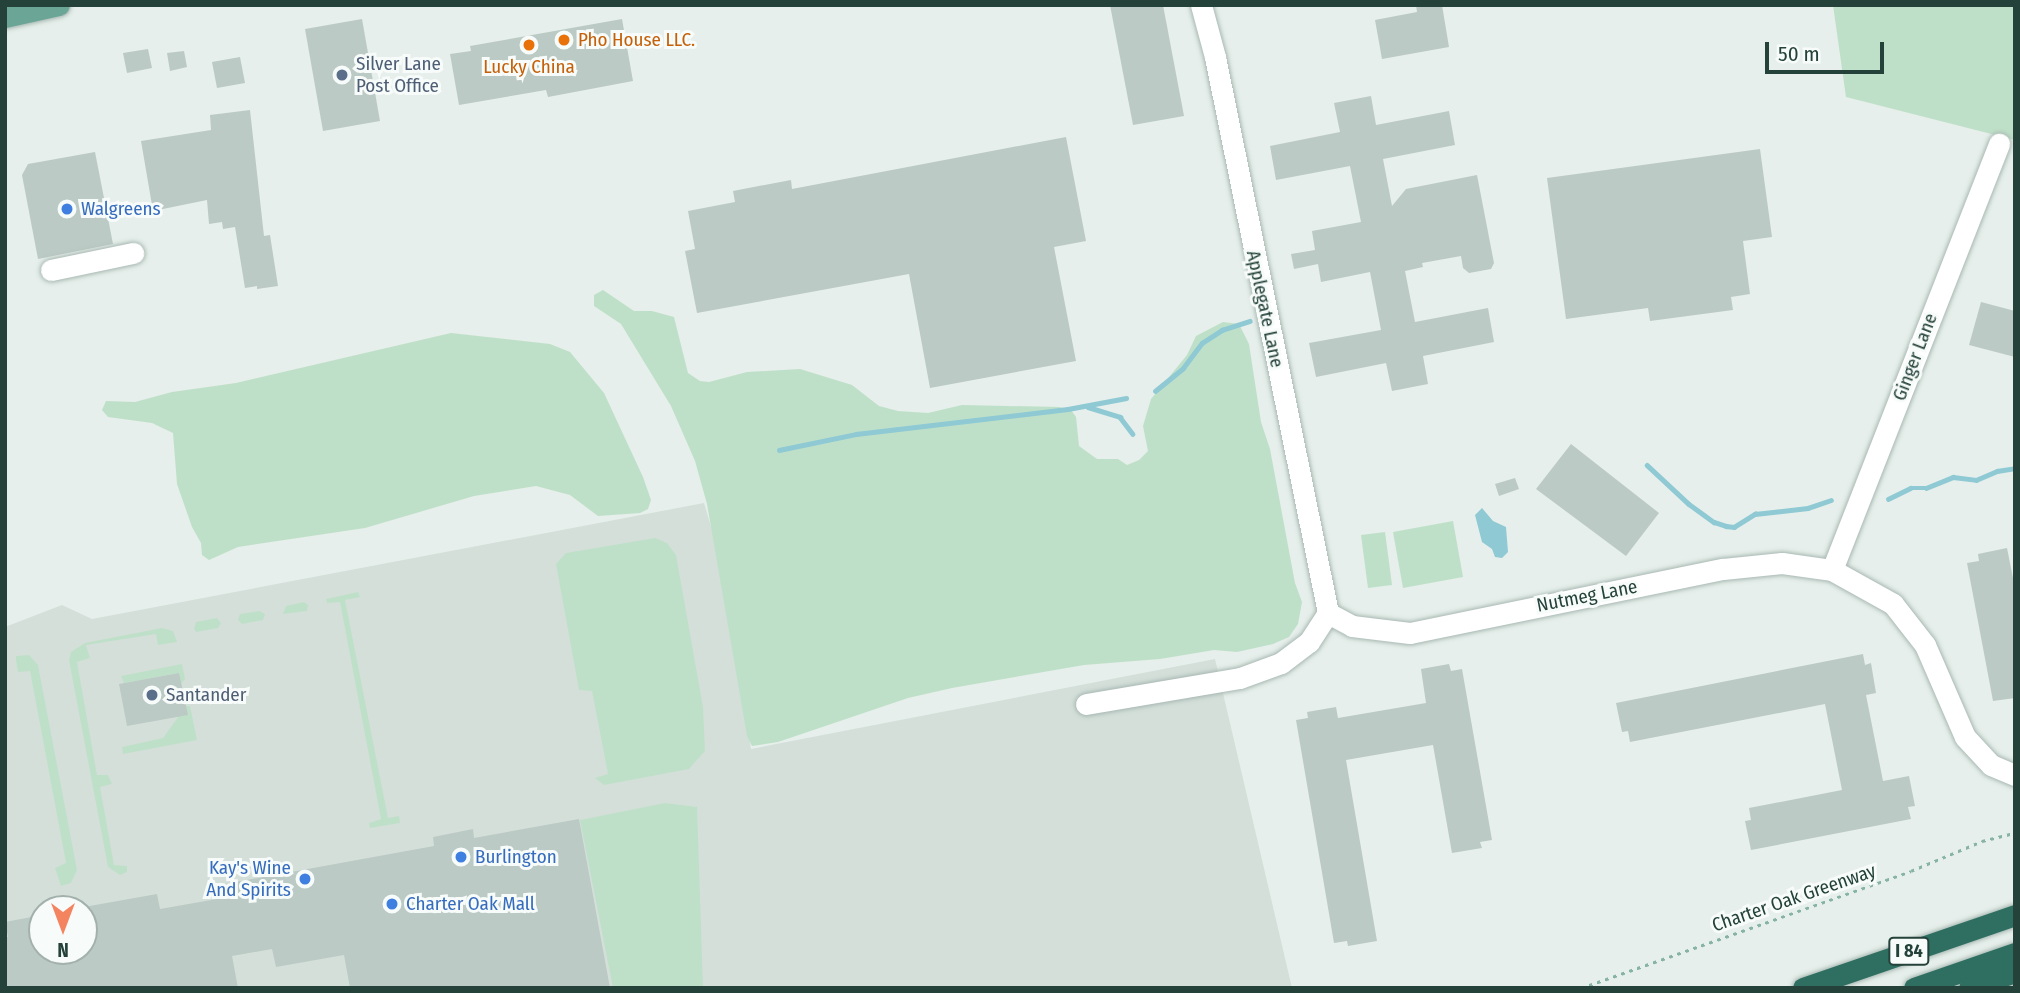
<!DOCTYPE html>
<style>
body{margin:0}
#map{position:relative;width:2020px;height:993px;overflow:hidden;background:#e6efeb;font-family:"Fira Sans Condensed",sans-serif}
div>[style]{position:absolute}
[style*='--x']{left:calc(var(--x)*1px);top:calc(var(--y)*1px);width:calc(var(--w)*1px);rotate:calc(var(--a)*1deg)}
.built>*{inset:0;background:#d4dfda}
.green>*{inset:0;background:#bfe0c8}
.water>*{inset:0;background:#8ec9d4}
.stream>*{height:4.5px;margin:-2.25px;padding:0 2.25px;transform-origin:2.25px;border-radius:2.25px;background:#8ec9d4}
.building>*{inset:0;background:#bbcac4}
.path>*{height:2.5px;margin-top:-1.25px;transform-origin:0;background:repeating-linear-gradient(90deg,#86b3a5 0 3.5px,transparent 0 8.5px)}
.roads{filter:drop-shadow(0 0 2px #a8b8b2) drop-shadow(0 0 2px #a8b8b2)}
.minor>*{height:21px;margin:-10.5px;padding:0 10.5px;transform-origin:10.5px;border-radius:10.5px;background:#fff}
.major>*{height:21px;margin:-10.5px;padding:0 10.5px;transform-origin:10.5px;border-radius:10.5px;background:#6aa596}
.highway>*{height:21px;margin:-10.5px;padding:0 10.5px;transform-origin:10.5px;border-radius:10.5px;background:#2f6f62}
.dots>*{width:19px;height:19px;translate:-50% -50%;box-sizing:border-box;border:4px solid #f7fbf9;border-radius:50%}
span{translate:-50% -50%;white-space:nowrap;text-align:center;line-height:1.15;-webkit-text-stroke:6px #f7fbf9;paint-order:stroke}
.shield-label span{padding:2px 5px;background:#f7fbf9;border:2px solid;border-radius:5px;-webkit-text-stroke-width:0}
.shield-label{font-size:18px;color:#24423a;font-weight:700}
.food-label{font-size:19px;color:#c56008}
.left{translate:0 -50%;text-align:left}
.service-label{font-size:19px;color:#4e5e75}
.shop-label{font-size:19px;color:#366cbe}
.right{translate:-100% -50%;text-align:right}
.street-label{font-size:19px;color:#24423a}
.frame{position:absolute;inset:0;border:7px solid #24423a;pointer-events:none}
.north{position:absolute;left:28px;top:895px;width:70px;height:70px;box-sizing:border-box;background:#f7fbf9;border:2px solid #a3b1ad;border-radius:50%;rotate:180deg;font-size:19px;font-weight:700;line-height:28px;text-align:center;color:#24423a}
.north::after{content:'';display:block;margin:auto;width:24px;height:32px;background:#f4845f;clip-path:polygon(50% 0,100% 100%,50% 72%,0 100%)}
.scale{position:absolute;left:1765px;top:42px;width:119px;height:32px;box-sizing:border-box;border:4px solid #24423a;border-top:0;padding-left:9px;font-size:21px;line-height:24px;white-space:nowrap;color:#24423a;-webkit-text-stroke:5px #f7fbf9;paint-order:stroke}
</style>
<div id="map">
<div class="built">
<div style="clip-path:polygon(evenodd,704px 503px,727px 580px,751px 749px,1215px 659px,1292px 988px,5px 988px,5px 627px,62px 605px,92px 619px,704px 503px,42px 909px,84px 909px,84px 951px,42px 951px,42px 909px)"></div>
</div>
<div class="green">
<div style="clip-path:polygon(1833px 5px,2015px 5px,2015px 140px,1846px 97px)"></div>
<div style="clip-path:polygon(603px 290px,634px 311px,652px 311px,674px 317px,688px 373px,700px 381px,709px 382px,747px 372px,800px 369px,852px 385px,879px 406px,898px 411px,928px 413px,962px 405px,1059px 407px,1071px 410px,1076px 417px,1079px 446px,1097px 459px,1118px 459px,1127px 465px,1139px 460px,1148px 451px,1143px 426px,1151px 399px,1187px 355px,1196px 336px,1223px 322px,1239px 324px,1249px 344px,1261px 422px,1270px 449px,1295px 583px,1302px 602px,1298px 624px,1289px 637px,1273px 644px,1237px 652px,1214px 650px,1160px 659px,1084px 665px,952px 688px,908px 698px,778px 742px,752px 746px,747px 736px,707px 504px,695px 461px,671px 406px,621px 324px,594px 306px,594px 295px)"></div>
<div style="clip-path:polygon(451px 333px,550px 344px,570px 352px,604px 393px,643px 477px,651px 500px,648px 509px,640px 513px,598px 516px,570px 495px,536px 486px,474px 496px,365px 528px,238px 547px,209px 560px,202px 555px,201px 543px,192px 527px,177px 484px,173px 433px,152px 423px,108px 417px,102px 410px,106px 401px,135px 402px,172px 392px,236px 383px)"></div>
<div style="clip-path:polygon(1453px 521px,1463px 577px,1403px 588px,1393px 532px)"></div>
<div style="clip-path:polygon(1385px 532px,1392px 585px,1368px 588px,1361px 535px)"></div>
<div style="clip-path:polygon(655px 538px,667px 543px,676px 555px,703px 707px,705px 751px,689px 769px,604px 785px,595px 778px,608px 774px,592px 691px,579px 690px,556px 564px,566px 553px)"></div>
<div style="clip-path:polygon(358px 592px,360px 597px,345px 600px,388px 818px,399px 816px,400px 823px,370px 828px,369px 823px,381px 819px,340px 602px,327px 603px,326px 599px)"></div>
<div style="clip-path:polygon(304px 602px,308px 605px,307px 611px,283px 614px,286px 606px)"></div>
<div style="clip-path:polygon(259px 611px,265px 614px,263px 620px,242px 624px,238px 620px,240px 614px)"></div>
<div style="clip-path:polygon(217px 618px,221px 623px,218px 628px,196px 632px,194px 629px,196px 622px)"></div>
<div style="clip-path:polygon(162px 628px,173px 631px,177px 642px,158px 645px,156px 634px,86px 645px,90px 658px,77px 662px,97px 775px,108px 775px,112px 784px,100px 787px,114px 865px,127px 866px,127px 872px,120px 875px,108px 867px,69px 660px,71px 652px,85px 643px)"></div>
<div style="clip-path:polygon(29px 655px,38px 665px,77px 870px,71px 883px,61px 886px,55px 868px,66px 863px,30px 671px,18px 672px,16px 660px,16px 656px)"></div>
<div style="clip-path:polygon(182px 664px,185px 679px,181px 684px,179px 673px,124px 683px,121px 676px)"></div>
<div style="clip-path:polygon(186px 706px,190px 706px,197px 740px,123px 754px,122px 747px,163px 738px)"></div>
<div style="clip-path:polygon(665px 803px,697px 807px,703px 988px,613px 988px,580px 820px)"></div>
</div>
<div class="water">
<div style="clip-path:polygon(1482px 508px,1493px 521px,1506px 527px,1508px 552px,1502px 558px,1495px 557px,1492px 549px,1482px 542px,1475px 515px)"></div>
</div>
<div class="stream">
<div style="--x:1155;--y:391;--w:36;--a:-39"></div>
<div style="--x:1183;--y:368;--w:31;--a:-53"></div>
<div style="--x:1202;--y:343;--w:24;--a:-33"></div>
<div style="--x:1222;--y:330;--w:29;--a:-18"></div>
<div style="--x:1088;--y:407;--w:34;--a:17"></div>
<div style="--x:1120;--y:417;--w:21;--a:53"></div>
<div style="--x:779;--y:450;--w:79;--a:-11.7"></div>
<div style="--x:856;--y:434;--w:213;--a:-6.7"></div>
<div style="--x:1068;--y:409;--w:59;--a:-10.7"></div>
<div style="--x:1647;--y:465;--w:57;--a:42.9"></div>
<div style="--x:1689;--y:504;--w:31;--a:36"></div>
<div style="--x:1714;--y:522;--w:13;--a:18"></div>
<div style="--x:1726;--y:526;--w:8;--a:7"></div>
<div style="--x:1734;--y:527;--w:25;--a:-32"></div>
<div style="--x:1755;--y:514;--w:53;--a:-6.5"></div>
<div style="--x:1808;--y:508;--w:24;--a:-19"></div>
<div style="--x:1888;--y:499;--w:25;--a:-26"></div>
<div style="--x:1911;--y:488;--w:15;--a:0"></div>
<div style="--x:1926;--y:488;--w:29;--a:-22"></div>
<div style="--x:1953;--y:477;--w:23;--a:7"></div>
<div style="--x:1976;--y:480;--w:23;--a:-23"></div>
<div style="--x:1997;--y:471;--w:18;--a:-9"></div>
</div>
<div class="building">
<div style="clip-path:polygon(1110px 5px,1163px 5px,1184px 116px,1133px 125px)"></div>
<div style="clip-path:polygon(1416px 5px,1442px 5px,1449px 47px,1382px 59px,1375px 20px,1417px 12px)"></div>
<div style="clip-path:polygon(362px 19px,380px 121px,323px 131px,305px 29px)"></div>
<div style="clip-path:polygon(622px 19px,633px 81px,548px 97px,546px 90px,459px 105px,450px 54px,471px 51px,470px 46px)"></div>
<div style="clip-path:polygon(148px 49px,152px 68px,127px 73px,123px 53px)"></div>
<div style="clip-path:polygon(184px 51px,187px 67px,170px 71px,167px 53px)"></div>
<div style="clip-path:polygon(240px 57px,245px 83px,217px 88px,212px 62px)"></div>
<div style="clip-path:polygon(1371px 96px,1376px 125px,1449px 111px,1455px 145px,1383px 159px,1392px 206px,1406px 189px,1477px 175px,1494px 263px,1491px 269px,1469px 273px,1463px 268px,1461px 256px,1422px 263px,1423px 267px,1405px 271px,1415px 322px,1488px 308px,1494px 342px,1423px 356px,1428px 384px,1392px 391px,1386px 363px,1316px 377px,1309px 343px,1381px 330px,1370px 272px,1321px 282px,1318px 264px,1294px 269px,1291px 254px,1315px 250px,1312px 231px,1361px 222px,1350px 166px,1276px 180px,1270px 146px,1340px 132px,1334px 103px)"></div>
<div style="clip-path:polygon(250px 110px,264px 236px,270px 235px,278px 286px,257px 289px,257px 286px,245px 288px,235px 227px,223px 229px,222px 222px,209px 224px,207px 200px,153px 211px,141px 141px,211px 130px,210px 115px)"></div>
<div style="clip-path:polygon(1066px 137px,1086px 241px,1054px 247px,1076px 361px,930px 388px,909px 274px,697px 313px,685px 251px,695px 249px,688px 211px,735px 202px,733px 191px,791px 180px,792px 189px)"></div>
<div style="clip-path:polygon(1760px 149px,1772px 237px,1743px 241px,1750px 294px,1731px 297px,1733px 310px,1650px 321px,1648px 308px,1566px 319px,1547px 178px)"></div>
<div style="clip-path:polygon(95px 152px,113px 244px,38px 259px,22px 175px,28px 164px)"></div>
<div style="clip-path:polygon(1981px 302px,2015px 311px,2015px 357px,1969px 345px)"></div>
<div style="clip-path:polygon(1571px 444px,1659px 513px,1626px 556px,1536px 489px)"></div>
<div style="clip-path:polygon(1515px 478px,1519px 489px,1499px 496px,1495px 484px)"></div>
<div style="clip-path:polygon(2007px 548px,2015px 588px,2015px 698px,1993px 701px,1967px 563px,1979px 561px,1978px 554px)"></div>
<div style="clip-path:polygon(1863px 654px,1865px 665px,1871px 663px,1876px 693px,1866px 695px,1883px 781px,1909px 776px,1915px 806px,1908px 807px,1911px 819px,1751px 850px,1745px 821px,1751px 820px,1749px 808px,1842px 790px,1825px 704px,1630px 742px,1628px 731px,1622px 732px,1616px 703px)"></div>
<div style="clip-path:polygon(1449px 664px,1451px 671px,1462px 669px,1492px 840px,1480px 842px,1482px 848px,1452px 853px,1433px 745px,1346px 760px,1377px 941px,1348px 946px,1347px 941px,1334px 943px,1296px 720px,1308px 718px,1307px 712px,1336px 707px,1338px 718px,1426px 703px,1421px 669px)"></div>
<div style="clip-path:polygon(179px 673px,188px 715px,127px 726px,119px 684px)"></div>
<div style="clip-path:polygon(579px 819px,610px 988px,350px 988px,344px 955px,276px 967px,272px 949px,232px 956px,238px 988px,5px 988px,5px 937px,8px 937px,5px 922px,42px 915px,42px 951px,84px 951px,84px 907px,157px 894px,160px 909px,217px 899px,214px 886px,434px 846px,433px 837px,473px 829px,474px 838px)"></div>
</div>
<div class="path">
<div style="--x:1581;--y:988;--w:350;--a:-19.5"></div>
<div style="--x:1911;--y:871;--w:77;--a:-22.9"></div>
<div style="--x:1982;--y:841;--w:34;--a:-14"></div>
</div>
<div class="roads">
<div class="minor">
<div style="--x:1201;--y:5;--w:54;--a:74.9"></div>
<div style="--x:1215;--y:57;--w:567;--a:78.51"></div>
<div style="--x:51;--y:270;--w:84;--a:-11.7"></div>
<div style="--x:1832;--y:570;--w:458;--a:-68.6"></div>
<div style="--x:1328;--y:613;--w:27;--a:28"></div>
<div style="--x:1352;--y:626;--w:58;--a:6.9"></div>
<div style="--x:1410;--y:633;--w:319;--a:-11.6"></div>
<div style="--x:1723;--y:569;--w:59;--a:-5.8"></div>
<div style="--x:1782;--y:563;--w:50;--a:8"></div>
<div style="--x:1832;--y:570;--w:70;--a:29.1"></div>
<div style="--x:1893;--y:604;--w:52;--a:52"></div>
<div style="--x:1925;--y:645;--w:100;--a:66.5"></div>
<div style="--x:1965;--y:737;--w:38;--a:47"></div>
<div style="--x:1991;--y:765;--w:26;--a:23"></div>
<div style="--x:1086;--y:704;--w:156;--a:-9.6"></div>
<div style="--x:1240;--y:678;--w:44;--a:-20.1"></div>
<div style="--x:1281;--y:663;--w:35;--a:-37"></div>
<div style="--x:1309;--y:642;--w:35;--a:-57"></div>
</div>
<div class="major">
<div style="--x:5;--y:17;--w:55;--a:-12.5"></div>
</div>
<div class="highway">
<div style="--x:1803;--y:988;--w:224;--a:-19"></div>
<div style="--x:1914;--y:988;--w:107;--a:-19.1"></div>
<div style="--x:1969;--y:988;--w:49;--a:-19.2"></div>
</div>
</div>
<div class="dots">
<div style="left:564px;top:40px;background:#e8710a"></div>
<div style="left:529px;top:45px;background:#e8710a"></div>
<div style="left:342px;top:75px;background:#5c6f8a"></div>
<div style="left:67px;top:209px;background:#3f7fe0"></div>
<div style="left:152px;top:695px;background:#5c6f8a"></div>
<div style="left:461px;top:857px;background:#3f7fe0"></div>
<div style="left:305px;top:879px;background:#3f7fe0"></div>
<div style="left:392px;top:904px;background:#3f7fe0"></div>
</div>
<div class="shield-label">
<span style="left:1909px;top:951px">I 84</span>
</div>
<div class="food-label">
<span class="left" style="left:578px;top:40px">Pho House LLC.</span>
<span style="left:529px;top:67px">Lucky China</span>
</div>
<div class="service-label">
<span class="left" style="left:356px;top:75px">Silver Lane<br>Post Office</span>
<span class="left" style="left:166px;top:695px">Santander</span>
</div>
<div class="shop-label">
<span class="left" style="left:81px;top:209px">Walgreens</span>
<span class="left" style="left:475px;top:857px">Burlington</span>
<span class="right" style="left:291px;top:879px">Kay's Wine<br>And Spirits</span>
<span class="left" style="left:406px;top:904px">Charter Oak Mall</span>
</div>
<div class="street-label">
<span style="left:1265px;top:309px;rotate:78deg">Applegate Lane</span>
<span style="left:1915px;top:357px;rotate:-69deg">Ginger Lane</span>
<span style="left:1587px;top:596px;rotate:-11deg">Nutmeg Lane</span>
<span style="left:1794px;top:898px;rotate:-19deg">Charter Oak Greenway</span>
</div>
<div class="frame"></div>
<div class="north">N</div>
<div class="scale">50 m</div>
</div>
